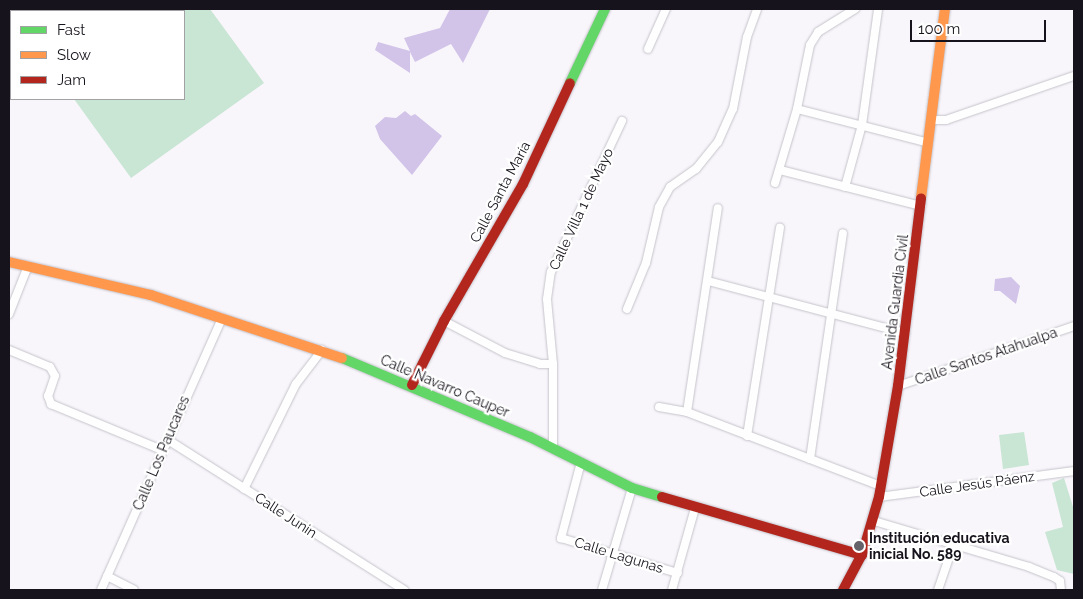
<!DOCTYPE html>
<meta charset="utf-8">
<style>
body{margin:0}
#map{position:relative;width:1083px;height:599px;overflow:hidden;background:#f8f6fb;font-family:Raleway,sans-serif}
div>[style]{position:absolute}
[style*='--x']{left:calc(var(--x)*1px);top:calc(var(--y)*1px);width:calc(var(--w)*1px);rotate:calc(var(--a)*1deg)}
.green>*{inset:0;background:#c9e5d4}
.water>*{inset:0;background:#d2c3e8}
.roads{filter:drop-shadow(0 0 1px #c5c3ca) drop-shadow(0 0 1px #c5c3ca)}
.street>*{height:8px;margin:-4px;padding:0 4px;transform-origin:4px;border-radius:4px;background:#fefefe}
.fast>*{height:10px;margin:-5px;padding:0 5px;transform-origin:5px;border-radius:5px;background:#63d668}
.slow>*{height:10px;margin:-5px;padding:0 5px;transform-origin:5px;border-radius:5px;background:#ff974d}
.jam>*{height:10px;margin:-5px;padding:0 5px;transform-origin:5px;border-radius:5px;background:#b3261e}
.dots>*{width:14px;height:14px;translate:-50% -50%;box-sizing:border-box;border:2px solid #fff;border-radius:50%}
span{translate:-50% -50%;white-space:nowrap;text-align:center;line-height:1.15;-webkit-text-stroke:4.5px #fff;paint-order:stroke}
.street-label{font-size:14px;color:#17131c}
.poi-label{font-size:14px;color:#17131c;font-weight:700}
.left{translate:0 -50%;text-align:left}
.frame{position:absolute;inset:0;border:10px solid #17131c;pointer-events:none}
.legend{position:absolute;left:10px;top:10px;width:175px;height:90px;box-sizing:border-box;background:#fff;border:1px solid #a2a1a4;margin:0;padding:6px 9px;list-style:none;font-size:15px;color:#17131c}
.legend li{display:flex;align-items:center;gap:10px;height:25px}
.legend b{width:25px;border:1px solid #a2a1a4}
.scale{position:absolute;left:910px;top:20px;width:136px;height:22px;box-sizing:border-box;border:2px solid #17131c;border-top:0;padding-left:6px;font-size:15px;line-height:18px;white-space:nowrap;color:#17131c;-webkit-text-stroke:4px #fff;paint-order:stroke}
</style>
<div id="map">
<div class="green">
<div style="clip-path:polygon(160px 9px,210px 9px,264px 83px,131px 178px,74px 99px,184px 99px,184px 11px,156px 11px)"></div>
<div style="clip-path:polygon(1024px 432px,1029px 465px,1003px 469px,999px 435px)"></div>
<div style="clip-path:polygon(1064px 478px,1074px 510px,1074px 574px,1057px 570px,1045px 532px,1063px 527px,1052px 483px)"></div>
</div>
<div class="water">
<div style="clip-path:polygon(450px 9px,490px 9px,463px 63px,451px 44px,415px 62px,410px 52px,410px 73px,375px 50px,378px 42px,410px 51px,404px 38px,440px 28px)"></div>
<div style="clip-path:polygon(405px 111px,411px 116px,415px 114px,442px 136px,412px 175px,380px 139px,375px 126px,385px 117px,396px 118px)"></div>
<div style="clip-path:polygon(1011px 277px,1020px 286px,1016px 304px,1000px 291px,994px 291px,995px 279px)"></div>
</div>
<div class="roads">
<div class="street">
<div style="--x:648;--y:49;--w:44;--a:-65.8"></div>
<div style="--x:797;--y:109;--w:136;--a:14.4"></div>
<div style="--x:931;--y:120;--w:15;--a:0"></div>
<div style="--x:946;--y:120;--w:135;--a:-19"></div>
<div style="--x:780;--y:170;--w:146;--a:14.3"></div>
<div style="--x:775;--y:183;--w:77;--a:-73.4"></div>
<div style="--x:797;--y:109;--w:65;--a:-78.5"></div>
<div style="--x:810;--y:45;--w:15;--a:-58"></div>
<div style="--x:818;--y:32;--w:44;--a:-31.9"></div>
<div style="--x:845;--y:187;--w:64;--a:-74.7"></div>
<div style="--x:862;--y:125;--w:117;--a:-82.1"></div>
<div style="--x:708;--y:281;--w:204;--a:14.8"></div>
<div style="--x:627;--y:309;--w:50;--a:-67.6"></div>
<div style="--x:646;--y:263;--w:57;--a:-76.9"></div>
<div style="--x:659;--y:207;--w:23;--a:-61"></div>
<div style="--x:670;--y:187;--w:32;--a:-35"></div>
<div style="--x:696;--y:169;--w:35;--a:-51"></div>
<div style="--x:718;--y:142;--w:36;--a:-66"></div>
<div style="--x:733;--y:109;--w:73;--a:-79"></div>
<div style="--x:747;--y:37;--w:30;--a:-70"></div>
<div style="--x:9;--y:314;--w:52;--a:-68.4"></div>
<div style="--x:444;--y:321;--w:69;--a:27.7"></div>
<div style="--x:505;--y:353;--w:37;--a:17"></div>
<div style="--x:540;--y:364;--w:13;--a:0"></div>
<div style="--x:9;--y:350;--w:44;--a:22.5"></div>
<div style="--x:50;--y:367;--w:10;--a:61"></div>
<div style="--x:55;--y:376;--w:21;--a:109"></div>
<div style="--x:48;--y:396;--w:9;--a:69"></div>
<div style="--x:51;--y:404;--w:120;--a:22.5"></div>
<div style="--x:898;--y:386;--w:186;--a:-18.8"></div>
<div style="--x:659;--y:407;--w:28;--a:10"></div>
<div style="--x:687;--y:412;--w:208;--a:20.9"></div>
<div style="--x:687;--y:412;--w:206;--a:-81.4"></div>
<div style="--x:747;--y:436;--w:211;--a:-81"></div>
<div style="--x:168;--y:440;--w:280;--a:32.4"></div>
<div style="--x:553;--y:448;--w:84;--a:-90"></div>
<div style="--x:553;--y:364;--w:65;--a:-95.3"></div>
<div style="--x:547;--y:299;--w:27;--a:-82"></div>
<div style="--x:551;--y:272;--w:167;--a:-64.8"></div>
<div style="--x:810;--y:459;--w:228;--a:-81.7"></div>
<div style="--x:581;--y:462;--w:79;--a:104.7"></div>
<div style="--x:561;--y:538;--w:122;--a:16.7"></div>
<div style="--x:244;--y:489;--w:117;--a:-63.7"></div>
<div style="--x:296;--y:384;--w:43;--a:-52.6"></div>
<div style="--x:879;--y:497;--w:197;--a:-7.6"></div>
<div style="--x:874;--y:521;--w:162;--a:16.5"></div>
<div style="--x:1029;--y:567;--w:27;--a:22"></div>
<div style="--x:1054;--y:577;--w:7;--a:34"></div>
<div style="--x:1060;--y:581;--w:9;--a:84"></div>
<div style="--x:107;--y:576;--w:30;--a:27"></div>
<div style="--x:101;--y:590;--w:298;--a:-66"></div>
<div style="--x:602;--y:590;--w:106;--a:-73.6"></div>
<div style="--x:672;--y:590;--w:85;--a:-74.3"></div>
<div style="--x:938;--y:590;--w:50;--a:-71.2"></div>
</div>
<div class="fast">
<div style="--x:570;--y:83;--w:82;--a:-64.7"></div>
<div style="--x:342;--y:358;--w:204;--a:22.8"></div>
<div style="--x:530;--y:437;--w:114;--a:26.6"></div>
<div style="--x:632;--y:488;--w:31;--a:17"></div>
</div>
<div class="slow">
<div style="--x:921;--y:198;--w:191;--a:-82.8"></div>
<div style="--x:9;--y:262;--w:146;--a:13.1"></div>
<div style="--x:151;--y:295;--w:201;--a:18.3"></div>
</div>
<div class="jam">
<div style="--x:412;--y:385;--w:72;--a:-63.4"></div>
<div style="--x:444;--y:321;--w:158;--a:-60"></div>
<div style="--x:523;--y:184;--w:111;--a:-65"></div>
<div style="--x:662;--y:497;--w:208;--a:16.2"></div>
<div style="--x:843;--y:590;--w:40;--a:-62"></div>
<div style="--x:862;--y:555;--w:60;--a:-73.7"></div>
<div style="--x:879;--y:497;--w:113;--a:-80.3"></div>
<div style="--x:898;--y:386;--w:189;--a:-83"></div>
</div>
</div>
<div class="dots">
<div style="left:859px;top:546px;background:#66626a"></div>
</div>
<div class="street-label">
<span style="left:500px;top:192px;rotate:-62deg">Calle Santa María</span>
<span style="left:581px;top:209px;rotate:-65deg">Calle Villa 1 de Mayo</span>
<span style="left:895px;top:302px;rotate:-83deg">Avenida Guardia Civil</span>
<span style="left:986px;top:356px;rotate:-19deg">Calle Santos Atahualpa</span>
<span style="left:445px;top:386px;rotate:23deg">Calle Navarro Cauper</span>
<span style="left:161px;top:453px;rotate:-67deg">Calle Los Paucares</span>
<span style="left:977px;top:484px;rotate:-8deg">Calle Jesús Páenz</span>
<span style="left:286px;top:515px;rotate:33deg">Calle Junin</span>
<span style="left:619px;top:555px;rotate:17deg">Calle Lagunas</span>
</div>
<div class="poi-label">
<span class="left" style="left:869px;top:546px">Institución educativa<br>inicial No. 589</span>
</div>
<div class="frame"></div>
<ul class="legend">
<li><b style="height:6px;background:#63d668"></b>Fast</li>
<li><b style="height:6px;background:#ff974d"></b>Slow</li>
<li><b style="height:6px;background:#b3261e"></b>Jam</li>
</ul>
<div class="scale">100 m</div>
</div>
